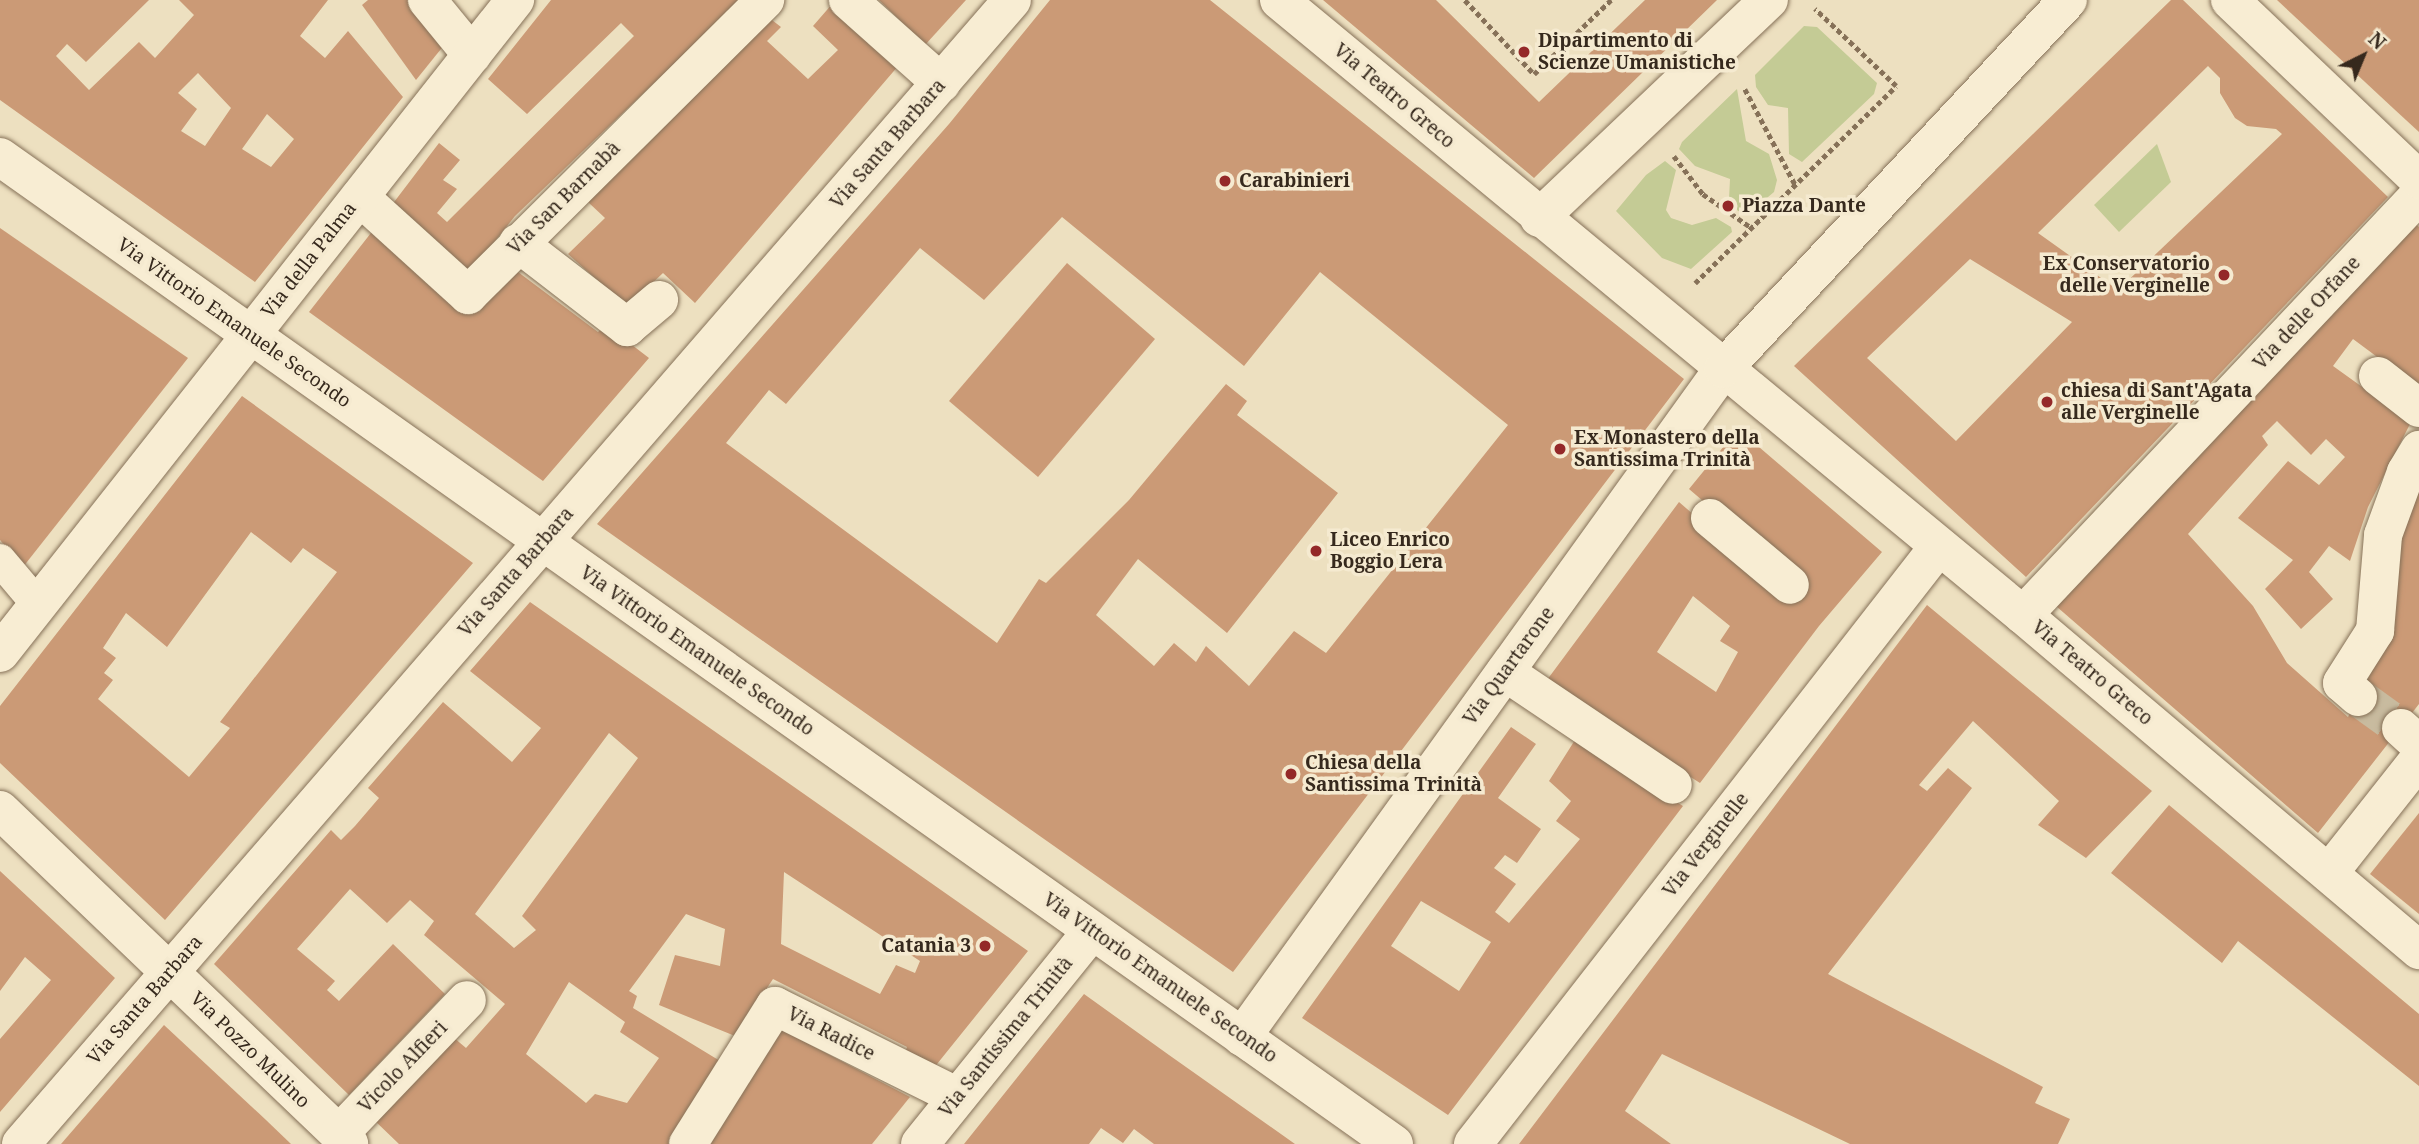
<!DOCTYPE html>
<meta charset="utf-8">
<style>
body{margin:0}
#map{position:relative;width:2419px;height:1144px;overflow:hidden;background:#ede0c0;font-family:"Noto Serif",serif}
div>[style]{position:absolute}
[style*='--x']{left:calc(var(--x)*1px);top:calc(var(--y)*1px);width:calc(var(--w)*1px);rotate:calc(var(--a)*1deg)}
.green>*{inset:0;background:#c4cb95}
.building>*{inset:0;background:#cb9a76}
.pedestrian-tunnel>*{height:38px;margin-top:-19px;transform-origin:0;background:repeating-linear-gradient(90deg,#c8bb9f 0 38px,transparent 0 57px)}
.path>*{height:4.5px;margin-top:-2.25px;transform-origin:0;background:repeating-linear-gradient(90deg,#867158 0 5px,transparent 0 8.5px)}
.roads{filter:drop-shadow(0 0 2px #867158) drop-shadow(0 0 2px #867158)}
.service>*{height:32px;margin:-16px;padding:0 16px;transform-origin:16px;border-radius:16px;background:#f8edd3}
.pedestrian>*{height:38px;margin:-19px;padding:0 19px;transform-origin:19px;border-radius:19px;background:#f8edd3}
.minor>*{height:38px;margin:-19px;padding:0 19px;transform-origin:19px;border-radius:19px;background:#f8edd3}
.secondary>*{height:38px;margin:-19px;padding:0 19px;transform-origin:19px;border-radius:19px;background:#f8edd3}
.dots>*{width:19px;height:19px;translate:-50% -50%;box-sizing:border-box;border:4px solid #f5ead0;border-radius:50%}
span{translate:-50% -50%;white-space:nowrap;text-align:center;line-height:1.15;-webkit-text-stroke:7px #f5ead0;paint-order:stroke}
.poi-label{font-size:19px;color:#36291d;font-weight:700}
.left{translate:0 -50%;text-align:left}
.right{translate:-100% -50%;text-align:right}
.street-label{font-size:19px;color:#36291d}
.north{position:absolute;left:2328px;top:21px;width:70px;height:70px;-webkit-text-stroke:5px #f5ead0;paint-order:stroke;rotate:43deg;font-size:19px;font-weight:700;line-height:28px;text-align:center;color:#36291d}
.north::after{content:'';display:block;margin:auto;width:24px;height:32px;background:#36291d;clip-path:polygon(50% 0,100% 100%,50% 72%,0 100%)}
</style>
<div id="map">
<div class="green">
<div style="clip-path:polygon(1804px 26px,1817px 27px,1877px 83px,1874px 94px,1802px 162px,1789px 154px,1788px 108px,1768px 105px,1756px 87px,1755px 75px)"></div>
<div style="clip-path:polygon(1737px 89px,1746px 141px,1769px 154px,1777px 180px,1774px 192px,1749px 213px,1738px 211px,1729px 199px,1730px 179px,1695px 166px,1679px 149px,1682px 142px)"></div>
<div style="clip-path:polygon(2157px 144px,2171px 182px,2119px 232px,2094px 205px)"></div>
<div style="clip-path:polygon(1665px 161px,1676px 170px,1666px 210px,1671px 218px,1692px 225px,1716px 218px,1731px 227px,1732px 232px,1691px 269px,1662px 258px,1616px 211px,1646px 175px)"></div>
</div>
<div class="building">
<div style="clip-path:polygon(evenodd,0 0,149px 0,86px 62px,67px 44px,56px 56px,89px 90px,139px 42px,155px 58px,194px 15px,179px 0,328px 0,300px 36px,325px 58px,348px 31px,403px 97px,255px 282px,0 100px,0 0,198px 73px,231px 108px,205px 146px,181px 131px,197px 109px,178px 93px,198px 73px,0 0,267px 114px,294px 139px,271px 167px,242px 149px,267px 114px)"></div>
<div style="clip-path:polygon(368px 0,411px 0,445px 44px,416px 80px,362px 5px)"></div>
<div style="clip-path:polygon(551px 0,741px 0,515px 216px,464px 280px,388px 210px,439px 143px,460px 160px,443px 180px,457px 189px,437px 213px,447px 222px,634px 36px,621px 23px,527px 114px,488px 79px)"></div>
<div style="clip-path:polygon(879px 0,966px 0,925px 45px)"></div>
<div style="clip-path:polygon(evenodd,1050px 0,1210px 0,1684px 379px,1233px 972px,597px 524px,949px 124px,1050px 0,1062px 217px,1244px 366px,1320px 272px,1508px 425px,1326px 653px,1294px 631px,1249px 686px,1206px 646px,1196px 662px,1174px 643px,1154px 666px,1096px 615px,1138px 559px,1227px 633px,1338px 493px,1237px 415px,1247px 401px,1226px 384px,1129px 500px,1046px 583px,1039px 579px,997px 643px,726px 443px,769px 390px,786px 404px,920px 248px,984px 300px,1062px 217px)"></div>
<div style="clip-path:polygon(1323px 0,1436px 0,1539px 102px,1645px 0,1717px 0,1534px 178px)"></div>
<div style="clip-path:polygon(evenodd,2171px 0,2183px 0,2388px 197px,2026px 577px,1794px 366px,2171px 0,2208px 66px,2220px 78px,2220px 93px,2235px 118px,2247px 126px,2276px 129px,2282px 134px,2118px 290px,2038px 233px,2208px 66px,2171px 0,1970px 259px,2072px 322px,1956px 441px,1867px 358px,1970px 259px)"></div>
<div style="clip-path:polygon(2277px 0,2419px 0,2419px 132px,2394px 109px)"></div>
<div style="clip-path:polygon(833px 3px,899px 65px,695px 303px,663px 273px,627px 307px,568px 254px,605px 218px,588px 202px,768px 17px,781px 27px,767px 41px,808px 79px,838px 50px,813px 26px)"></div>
<div style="clip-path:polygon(2410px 219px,2419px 227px,2419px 388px,2353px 339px,2333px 366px,2411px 422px,2368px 507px,2350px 561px,2329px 546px,2309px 572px,2333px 599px,2301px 629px,2265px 589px,2293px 560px,2238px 518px,2288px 461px,2319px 485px,2345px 457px,2326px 439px,2311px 455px,2277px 421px,2262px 436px,2268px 445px,2188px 534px,2253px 606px,2287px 663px,2348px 717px,2385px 646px,2401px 536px,2419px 491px,2419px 704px,2318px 833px,2049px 600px)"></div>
<div style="clip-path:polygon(378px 224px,470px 311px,514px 269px,598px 332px,606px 325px,649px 358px,543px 481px,309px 312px)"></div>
<div style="clip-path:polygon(0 228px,188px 358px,23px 567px,0 540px)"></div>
<div style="clip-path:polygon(1067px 263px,1155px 339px,1038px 477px,949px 401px)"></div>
<div style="clip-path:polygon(evenodd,242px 396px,473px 563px,165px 920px,0 763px,0 706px,242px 396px,251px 532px,291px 563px,303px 548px,337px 572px,220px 722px,230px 728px,189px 777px,98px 699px,113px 680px,104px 673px,116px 658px,103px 648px,126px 613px,167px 647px,251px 532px)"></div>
<div style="clip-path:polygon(evenodd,1738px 429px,1882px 552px,1819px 626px,1700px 783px,1544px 684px,1679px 502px,1709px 528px,1794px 579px,1689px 489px,1738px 429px,1693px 596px,1730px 626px,1720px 641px,1738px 652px,1716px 692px,1657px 652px,1693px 596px)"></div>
<div style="clip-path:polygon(evenodd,530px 602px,1028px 951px,933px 1069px,904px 1057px,907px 1047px,773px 979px,735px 1036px,659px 1005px,675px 955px,720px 966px,725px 929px,686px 914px,629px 991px,637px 996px,633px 1008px,725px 1064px,672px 1144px,399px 1144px,373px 1119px,453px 1037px,466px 1048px,505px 1004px,424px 935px,434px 921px,410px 900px,387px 923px,350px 889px,297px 949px,335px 981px,327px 990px,339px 1001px,393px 944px,445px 994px,349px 1095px,214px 964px,331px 830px,341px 840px,355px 826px,379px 798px,368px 788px,443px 702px,512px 762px,541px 728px,470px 671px,530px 602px,609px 733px,638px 758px,522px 916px,536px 930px,514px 948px,475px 914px,609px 733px,530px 602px,784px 872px,920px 961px,915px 973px,896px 965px,880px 994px,781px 944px,784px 872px,530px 602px,569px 982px,625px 1022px,620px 1032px,659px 1058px,627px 1103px,595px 1094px,586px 1103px,526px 1054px,569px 982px)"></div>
<div style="clip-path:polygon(1927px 605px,2152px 791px,2086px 858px,2038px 825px,2059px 801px,1973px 721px,1919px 785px,1927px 791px,1948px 768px,1972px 788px,1828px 974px,2043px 1087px,2035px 1103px,2070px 1119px,2058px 1144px,1850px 1144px,1662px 1054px,1625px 1111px,1671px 1144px,1519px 1144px)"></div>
<div style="clip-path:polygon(evenodd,1511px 727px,1536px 744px,1498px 798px,1541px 829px,1517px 863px,1505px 855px,1494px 868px,1516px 884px,1495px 912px,1509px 923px,1580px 839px,1556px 821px,1571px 801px,1549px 781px,1575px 740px,1683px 806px,1448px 1115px,1302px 1018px,1511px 727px,1421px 901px,1491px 942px,1459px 991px,1391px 946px,1421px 901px)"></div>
<div style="clip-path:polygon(2169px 805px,2419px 1014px,2419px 1086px,2238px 941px,2222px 963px,2111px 873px)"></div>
<div style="clip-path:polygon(2419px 813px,2419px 914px,2370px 874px)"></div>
<div style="clip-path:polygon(0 871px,115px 978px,0 1112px,0 1039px,51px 980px,25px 957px,0 991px)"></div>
<div style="clip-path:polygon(1084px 994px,1169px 1055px,1295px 1144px,1154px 1144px,1134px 1129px,1123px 1143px,1101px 1128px,1089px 1144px,964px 1144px)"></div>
<div style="clip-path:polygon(164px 1025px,266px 1120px,291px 1144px,61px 1144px)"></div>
<div style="clip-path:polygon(780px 1029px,910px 1097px,872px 1144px,703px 1144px)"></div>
</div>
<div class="pedestrian-tunnel">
<div style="--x:2358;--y:697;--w:53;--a:35.8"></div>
</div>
<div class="path">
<div style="--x:1465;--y:0;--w:101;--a:47"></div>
<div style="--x:1534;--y:74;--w:107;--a:-43.9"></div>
<div style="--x:1745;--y:89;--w:110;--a:62.3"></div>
<div style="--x:1674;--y:156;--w:48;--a:52.7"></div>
<div style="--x:1703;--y:194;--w:60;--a:34.8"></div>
<div style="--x:1695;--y:283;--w:281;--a:-44.4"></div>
<div style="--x:1896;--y:86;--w:112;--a:-136.5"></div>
</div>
<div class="roads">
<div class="service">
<div style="--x:0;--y:560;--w:59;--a:49.8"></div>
</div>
<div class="pedestrian">
<div style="--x:427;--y:0;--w:71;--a:50.7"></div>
<div style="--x:848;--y:0;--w:125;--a:41.7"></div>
<div style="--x:360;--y:197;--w:146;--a:42.2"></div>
<div style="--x:468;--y:295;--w:419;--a:-44.8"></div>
<div style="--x:518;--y:243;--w:138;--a:37.6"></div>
<div style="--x:627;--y:327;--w:42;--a:-40.2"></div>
<div style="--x:2378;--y:376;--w:52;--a:38"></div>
<div style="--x:1710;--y:518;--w:104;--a:39.9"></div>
<div style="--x:2023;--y:615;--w:577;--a:-46.68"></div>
<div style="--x:2358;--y:697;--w:21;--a:-139"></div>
<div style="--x:2342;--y:683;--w:62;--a:-57.6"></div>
<div style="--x:2375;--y:631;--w:96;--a:-85.2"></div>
<div style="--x:2383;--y:535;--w:67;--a:-69.9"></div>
<div style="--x:2406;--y:472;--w:26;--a:-59"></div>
<div style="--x:2401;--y:728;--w:24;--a:42"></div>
<div style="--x:21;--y:1144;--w:226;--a:-49.1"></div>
<div style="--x:688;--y:1144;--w:163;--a:-57.8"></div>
</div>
<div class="minor">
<div style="--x:1279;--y:0;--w:965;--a:39.58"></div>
<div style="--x:2023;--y:615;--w:519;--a:40.23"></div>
<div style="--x:2230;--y:0;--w:261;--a:43.6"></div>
<div style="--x:1539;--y:218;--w:317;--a:-43.5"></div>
<div style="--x:0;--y:653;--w:832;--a:-51.74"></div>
<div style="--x:1505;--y:672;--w:202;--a:33.9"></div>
<div style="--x:0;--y:810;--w:483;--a:43.7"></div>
<div style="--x:2329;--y:873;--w:145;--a:-51.7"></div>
<div style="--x:169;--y:973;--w:1287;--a:-49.09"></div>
<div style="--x:775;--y:1006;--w:204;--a:26.4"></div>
<div style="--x:339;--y:1134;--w:185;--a:-46.3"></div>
<div style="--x:920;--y:1144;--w:274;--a:-51.1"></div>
<div style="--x:1473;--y:1144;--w:758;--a:-52.07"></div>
</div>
<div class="secondary">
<div style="--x:0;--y:157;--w:1708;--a:35.3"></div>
<div style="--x:1242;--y:1037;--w:823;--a:-54.24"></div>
<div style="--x:1723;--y:369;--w:505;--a:-46.93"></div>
</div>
</div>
<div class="dots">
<div style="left:1524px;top:52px;background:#942929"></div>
<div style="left:1225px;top:181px;background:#942929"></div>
<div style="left:1728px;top:206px;background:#942929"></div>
<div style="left:2224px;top:275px;background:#942929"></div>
<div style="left:2047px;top:402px;background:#942929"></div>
<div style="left:1560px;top:449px;background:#942929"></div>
<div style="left:1316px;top:551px;background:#942929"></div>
<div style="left:1291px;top:774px;background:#942929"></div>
<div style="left:985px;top:946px;background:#942929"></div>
</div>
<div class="poi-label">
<span class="left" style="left:1538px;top:52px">Dipartimento di<br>Scienze Umanistiche</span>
<span class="left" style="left:1239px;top:181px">Carabinieri</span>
<span class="left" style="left:1742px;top:206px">Piazza Dante</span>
<span class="right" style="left:2210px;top:275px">Ex Conservatorio<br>delle Verginelle</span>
<span class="left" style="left:2061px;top:402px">chiesa di Sant'Agata<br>alle Verginelle</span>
<span class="left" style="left:1574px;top:449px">Ex Monastero della<br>Santissima Trinità</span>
<span class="left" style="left:1330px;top:551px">Liceo Enrico<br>Boggio Lera</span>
<span class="left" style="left:1305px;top:774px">Chiesa della<br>Santissima Trinità</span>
<span class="right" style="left:971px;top:946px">Catania 3</span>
</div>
<div class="street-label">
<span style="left:1394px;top:96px;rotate:40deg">Via Teatro Greco</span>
<span style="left:888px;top:144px;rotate:-49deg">Via Santa Barbara</span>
<span style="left:564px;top:198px;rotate:-45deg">Via San Barnabà</span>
<span style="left:309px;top:260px;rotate:-52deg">Via della Palma</span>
<span style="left:2307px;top:313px;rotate:-47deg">Via delle Orfane</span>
<span style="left:234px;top:323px;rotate:35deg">Via Vittorio Emanuele Secondo</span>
<span style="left:516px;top:572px;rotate:-49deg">Via Santa Barbara</span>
<span style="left:697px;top:651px;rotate:35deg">Via Vittorio Emanuele Secondo</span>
<span style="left:1509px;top:666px;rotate:-54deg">Via Quartarone</span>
<span style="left:2092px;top:673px;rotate:40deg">Via Teatro Greco</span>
<span style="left:1706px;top:845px;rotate:-52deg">Via Verginelle</span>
<span style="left:1160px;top:978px;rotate:35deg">Via Vittorio Emanuele Secondo</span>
<span style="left:145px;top:1000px;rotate:-49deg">Via Santa Barbara</span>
<span style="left:831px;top:1034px;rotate:27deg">Via Radice</span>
<span style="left:1006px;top:1037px;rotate:-51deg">Via Santissima Trinità</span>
<span style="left:250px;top:1050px;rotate:44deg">Via Pozzo Mulino</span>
<span style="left:403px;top:1067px;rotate:-46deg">Vicolo Alfieri</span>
</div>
<div class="north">N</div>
</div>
